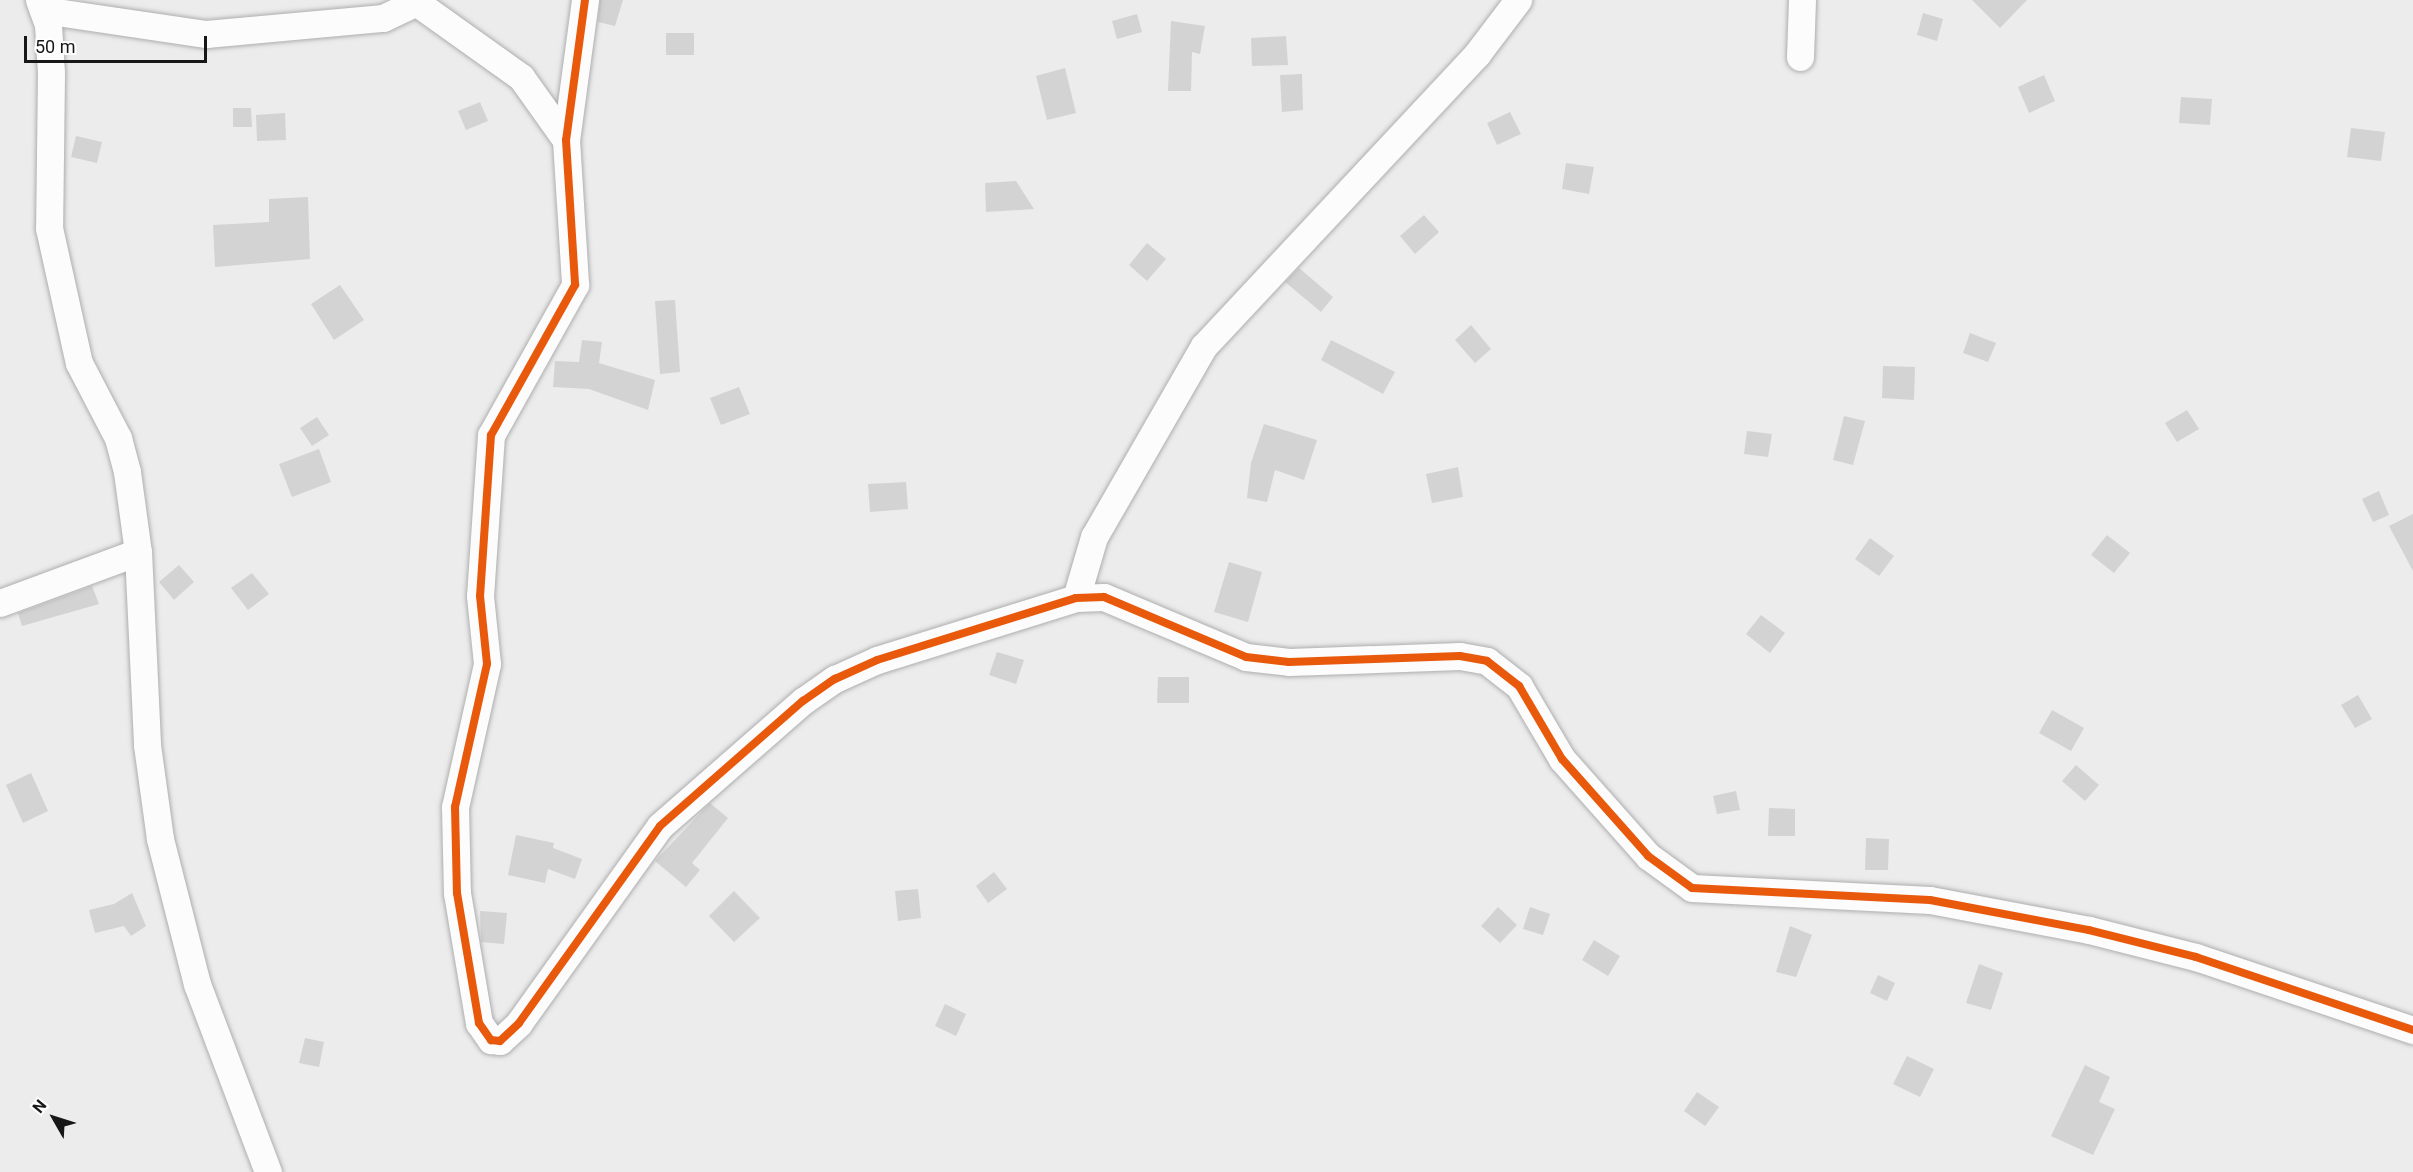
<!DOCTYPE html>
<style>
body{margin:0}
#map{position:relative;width:2413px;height:1172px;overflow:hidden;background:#ececed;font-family:Roboto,sans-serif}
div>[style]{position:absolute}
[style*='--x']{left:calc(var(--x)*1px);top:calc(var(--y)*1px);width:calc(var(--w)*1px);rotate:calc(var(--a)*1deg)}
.building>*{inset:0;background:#d3d3d4}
.roads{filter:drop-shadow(0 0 2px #aeaeaf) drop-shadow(0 0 2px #aeaeaf)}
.street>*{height:27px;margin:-13.5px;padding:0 13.5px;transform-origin:13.5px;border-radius:13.5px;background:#fcfcfc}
.cycleway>*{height:8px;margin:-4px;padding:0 4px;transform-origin:4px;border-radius:4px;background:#e8590c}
span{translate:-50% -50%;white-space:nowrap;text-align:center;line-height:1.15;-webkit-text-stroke:4.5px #fff;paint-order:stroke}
.north{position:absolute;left:24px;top:1088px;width:60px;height:60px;-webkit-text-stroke:4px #fff;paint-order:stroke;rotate:309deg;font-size:16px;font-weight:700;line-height:24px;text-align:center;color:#171718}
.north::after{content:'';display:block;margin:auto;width:21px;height:27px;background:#171718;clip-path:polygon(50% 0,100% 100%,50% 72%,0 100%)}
.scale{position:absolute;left:24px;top:36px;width:183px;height:27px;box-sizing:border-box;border:3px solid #171718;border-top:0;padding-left:8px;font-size:18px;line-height:21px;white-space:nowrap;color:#171718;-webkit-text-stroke:4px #fff;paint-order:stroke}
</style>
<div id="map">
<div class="building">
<div style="clip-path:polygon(600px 0,623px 0,615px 26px,598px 22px)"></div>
<div style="clip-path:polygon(1972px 0,2027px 0,2000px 28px)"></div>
<div style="clip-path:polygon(1923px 13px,1943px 19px,1937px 41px,1917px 35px)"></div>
<div style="clip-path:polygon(1137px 14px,1142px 32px,1117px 39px,1112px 21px)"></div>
<div style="clip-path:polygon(1171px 21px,1205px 26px,1200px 54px,1192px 52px,1191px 91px,1168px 91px)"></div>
<div style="clip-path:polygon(666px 33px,694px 33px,694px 55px,666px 55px)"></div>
<div style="clip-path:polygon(1286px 36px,1288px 65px,1252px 66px,1251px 38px)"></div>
<div style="clip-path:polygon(1065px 68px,1076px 113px,1047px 120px,1036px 76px)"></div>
<div style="clip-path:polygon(1302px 74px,1303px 110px,1282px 112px,1280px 75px)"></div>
<div style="clip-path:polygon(2044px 75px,2055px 101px,2029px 113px,2018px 87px)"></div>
<div style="clip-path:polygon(2181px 97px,2212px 99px,2210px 125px,2179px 123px)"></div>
<div style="clip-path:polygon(480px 102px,488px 121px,466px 130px,458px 111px)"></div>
<div style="clip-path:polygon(233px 108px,251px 108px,252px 127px,233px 127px)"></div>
<div style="clip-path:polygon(1510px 112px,1521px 134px,1497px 145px,1487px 123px)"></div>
<div style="clip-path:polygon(285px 113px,286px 140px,257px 141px,256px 115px)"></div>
<div style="clip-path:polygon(2351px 128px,2385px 132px,2381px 161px,2347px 157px)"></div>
<div style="clip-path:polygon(76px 136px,102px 142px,97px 163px,71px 157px)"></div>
<div style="clip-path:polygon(1566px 163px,1594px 167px,1589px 194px,1562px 189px)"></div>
<div style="clip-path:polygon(1016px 181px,1034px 209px,986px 212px,985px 183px)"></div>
<div style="clip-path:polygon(308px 197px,310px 259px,215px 267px,213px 225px,269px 222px,269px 199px)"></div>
<div style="clip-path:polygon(1424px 215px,1439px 232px,1415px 254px,1400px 236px)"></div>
<div style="clip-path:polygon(1147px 243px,1166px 259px,1147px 281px,1129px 265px)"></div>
<div style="clip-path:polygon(1299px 268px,1333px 297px,1321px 312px,1285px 282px)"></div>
<div style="clip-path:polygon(340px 285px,364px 320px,334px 340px,311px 304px)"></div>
<div style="clip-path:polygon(675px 300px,680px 372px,660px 374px,655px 301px)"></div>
<div style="clip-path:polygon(1471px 325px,1491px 349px,1475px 363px,1455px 340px)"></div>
<div style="clip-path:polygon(1970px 333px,1996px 343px,1988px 362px,1963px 353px)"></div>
<div style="clip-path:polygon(582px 340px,602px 342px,599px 363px,655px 380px,648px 410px,589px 389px,553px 387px,555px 361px,579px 362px)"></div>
<div style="clip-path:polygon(1331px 340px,1395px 372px,1383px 394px,1321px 360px)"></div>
<div style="clip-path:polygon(1883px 366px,1915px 367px,1914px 400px,1882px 398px)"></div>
<div style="clip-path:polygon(739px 387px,750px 414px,721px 425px,710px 398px)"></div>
<div style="clip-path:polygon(2187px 410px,2199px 429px,2177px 442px,2165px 423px)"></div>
<div style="clip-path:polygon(1844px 416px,1865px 421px,1853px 465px,1833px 460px)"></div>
<div style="clip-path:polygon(317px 417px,329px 435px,312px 446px,300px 428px)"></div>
<div style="clip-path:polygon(1264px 424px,1317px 440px,1304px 480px,1275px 470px,1267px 502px,1247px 498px,1251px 463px)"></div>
<div style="clip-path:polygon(1747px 431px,1772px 434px,1768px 457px,1744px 454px)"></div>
<div style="clip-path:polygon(319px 449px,331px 482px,292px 497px,279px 464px)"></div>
<div style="clip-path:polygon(1458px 467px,1463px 497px,1432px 503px,1426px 474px)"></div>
<div style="clip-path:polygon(906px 482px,908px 509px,870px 512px,868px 484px)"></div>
<div style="clip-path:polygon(2379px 491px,2389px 515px,2373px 522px,2362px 499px)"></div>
<div style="clip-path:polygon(2413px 514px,2413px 571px,2389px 526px)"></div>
<div style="clip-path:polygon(2107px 535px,2130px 553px,2114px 573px,2091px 555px)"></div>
<div style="clip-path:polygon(1870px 538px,1894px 556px,1879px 576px,1855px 559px)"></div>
<div style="clip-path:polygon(1229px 562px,1262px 572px,1248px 622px,1214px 612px)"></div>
<div style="clip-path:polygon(179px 565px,194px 582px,174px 600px,159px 582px)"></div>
<div style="clip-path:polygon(252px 573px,269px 594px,248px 610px,231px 588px)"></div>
<div style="clip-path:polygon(92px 586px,99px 604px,22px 626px,18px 613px)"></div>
<div style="clip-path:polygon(1761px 615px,1785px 633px,1770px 653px,1746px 634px)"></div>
<div style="clip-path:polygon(997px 652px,1024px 660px,1016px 684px,989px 675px)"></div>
<div style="clip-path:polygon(1158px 677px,1189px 677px,1189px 703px,1157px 703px)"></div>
<div style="clip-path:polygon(2358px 695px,2372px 719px,2355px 728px,2341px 705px)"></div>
<div style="clip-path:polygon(2052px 710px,2084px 728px,2071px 751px,2039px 733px)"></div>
<div style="clip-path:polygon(2076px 765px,2099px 785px,2085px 801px,2062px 781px)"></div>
<div style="clip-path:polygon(31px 773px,48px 811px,23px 823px,6px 785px)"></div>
<div style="clip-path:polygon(1736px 791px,1740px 810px,1717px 814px,1713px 796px)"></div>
<div style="clip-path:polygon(710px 803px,728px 818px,692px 863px,700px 870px,686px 887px,655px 861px)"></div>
<div style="clip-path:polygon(1769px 808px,1795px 809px,1795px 836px,1768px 836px)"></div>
<div style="clip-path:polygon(516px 835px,554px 843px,553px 848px,582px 859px,575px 879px,548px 869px,545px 883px,508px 875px)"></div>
<div style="clip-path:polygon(1866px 838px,1889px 839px,1888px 870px,1865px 870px)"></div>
<div style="clip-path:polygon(994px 872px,1007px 889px,988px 903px,976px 886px)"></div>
<div style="clip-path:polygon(918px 889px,921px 918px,898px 921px,895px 891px)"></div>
<div style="clip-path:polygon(734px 891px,760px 918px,734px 942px,709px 916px)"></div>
<div style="clip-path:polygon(132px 893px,146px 926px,131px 936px,124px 926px,95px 933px,89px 910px,114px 904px)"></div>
<div style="clip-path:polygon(1498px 907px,1517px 925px,1500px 943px,1481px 926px)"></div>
<div style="clip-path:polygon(1530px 907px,1550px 914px,1543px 935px,1523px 929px)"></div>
<div style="clip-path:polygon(480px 911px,507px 913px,504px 944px,481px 942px)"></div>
<div style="clip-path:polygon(1790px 926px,1812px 935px,1796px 977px,1776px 972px)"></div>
<div style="clip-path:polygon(1594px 940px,1620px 956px,1608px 976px,1582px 960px)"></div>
<div style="clip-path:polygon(1979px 964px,2003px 973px,1991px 1010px,1966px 1003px)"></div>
<div style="clip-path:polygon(1878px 975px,1895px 983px,1887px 1001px,1870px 993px)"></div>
<div style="clip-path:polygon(945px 1004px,966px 1014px,956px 1036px,935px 1026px)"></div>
<div style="clip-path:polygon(305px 1038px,324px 1042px,319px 1067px,299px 1063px)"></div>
<div style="clip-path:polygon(1907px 1056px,1934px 1069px,1920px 1097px,1893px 1084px)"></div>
<div style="clip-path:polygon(2085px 1065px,2110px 1077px,2099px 1102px,2115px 1109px,2093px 1155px,2051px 1136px)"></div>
<div style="clip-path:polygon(1697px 1092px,1719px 1107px,1705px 1126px,1684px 1111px)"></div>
</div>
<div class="roads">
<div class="street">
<div style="--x:39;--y:0;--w:27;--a:70"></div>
<div style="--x:48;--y:25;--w:48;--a:86.4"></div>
<div style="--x:51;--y:73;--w:155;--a:90.7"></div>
<div style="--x:49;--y:228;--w:138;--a:77.5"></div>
<div style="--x:79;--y:363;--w:85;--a:62.5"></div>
<div style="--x:118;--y:438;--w:35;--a:75"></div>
<div style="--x:127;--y:472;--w:81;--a:82.2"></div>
<div style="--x:138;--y:552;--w:193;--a:87.3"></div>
<div style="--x:147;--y:745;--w:95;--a:82.1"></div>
<div style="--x:160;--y:839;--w:150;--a:75.7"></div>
<div style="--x:197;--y:984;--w:201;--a:69.3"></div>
<div style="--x:413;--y:0;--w:133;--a:35.5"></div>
<div style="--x:521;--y:77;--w:77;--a:54.5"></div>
<div style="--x:585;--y:0;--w:141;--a:97.7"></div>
<div style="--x:566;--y:140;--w:145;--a:86.4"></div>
<div style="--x:575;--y:285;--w:172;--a:119.2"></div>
<div style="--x:491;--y:435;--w:161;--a:93.9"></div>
<div style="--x:480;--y:596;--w:68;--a:84.1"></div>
<div style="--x:487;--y:664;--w:147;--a:102.6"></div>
<div style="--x:455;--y:807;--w:86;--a:88.7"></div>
<div style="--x:457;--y:893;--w:132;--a:80.4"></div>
<div style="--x:479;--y:1023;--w:21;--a:55"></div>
<div style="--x:491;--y:1040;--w:9;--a:6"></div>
<div style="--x:500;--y:1041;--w:26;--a:-43"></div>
<div style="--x:519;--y:1023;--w:242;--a:-54.4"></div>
<div style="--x:660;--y:826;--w:190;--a:-41.2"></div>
<div style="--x:803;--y:701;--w:39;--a:-35"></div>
<div style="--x:835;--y:679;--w:46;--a:-24.3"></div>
<div style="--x:877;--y:660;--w:208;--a:-17.3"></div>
<div style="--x:1076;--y:598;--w:28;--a:-2"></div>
<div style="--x:1104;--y:597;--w:154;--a:22.9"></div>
<div style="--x:1246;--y:657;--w:43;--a:6.6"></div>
<div style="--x:1289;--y:662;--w:171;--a:-2"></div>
<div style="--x:1460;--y:656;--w:27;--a:10"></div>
<div style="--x:1487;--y:661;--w:41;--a:38"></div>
<div style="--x:1519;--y:686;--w:85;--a:59.5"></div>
<div style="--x:1562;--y:759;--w:130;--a:48.4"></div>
<div style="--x:1648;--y:856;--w:54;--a:36"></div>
<div style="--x:1692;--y:888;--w:238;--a:2.9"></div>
<div style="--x:1930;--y:900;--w:162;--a:10.7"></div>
<div style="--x:2089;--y:930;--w:110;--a:14.2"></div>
<div style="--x:2196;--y:957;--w:229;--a:18.6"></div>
<div style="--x:43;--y:10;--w:165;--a:8.4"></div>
<div style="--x:206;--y:34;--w:178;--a:-5.2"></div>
<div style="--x:383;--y:18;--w:42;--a:-25.3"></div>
<div style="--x:1800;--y:57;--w:57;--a:-88"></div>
<div style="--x:1076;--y:598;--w:64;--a:-73.6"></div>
<div style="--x:1094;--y:537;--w:220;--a:-60.1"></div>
<div style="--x:1204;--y:346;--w:400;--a:-46.9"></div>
<div style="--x:1477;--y:54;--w:68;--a:-52.8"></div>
<div style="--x:0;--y:603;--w:147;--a:-20.3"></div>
</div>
</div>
<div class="cycleway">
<div style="--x:585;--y:0;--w:141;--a:97.7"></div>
<div style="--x:566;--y:140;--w:145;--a:86.4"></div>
<div style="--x:575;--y:285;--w:172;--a:119.2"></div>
<div style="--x:491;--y:435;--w:161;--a:93.9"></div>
<div style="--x:480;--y:596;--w:68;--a:84.1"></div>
<div style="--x:487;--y:664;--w:147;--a:102.6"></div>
<div style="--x:455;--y:807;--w:86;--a:88.7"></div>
<div style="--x:457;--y:893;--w:132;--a:80.4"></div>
<div style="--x:479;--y:1023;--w:21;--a:55"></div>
<div style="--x:491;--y:1040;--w:9;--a:6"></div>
<div style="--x:500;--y:1041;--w:26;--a:-43"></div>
<div style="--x:519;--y:1023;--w:242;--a:-54.4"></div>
<div style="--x:660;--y:826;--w:190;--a:-41.2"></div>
<div style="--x:803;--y:701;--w:39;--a:-35"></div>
<div style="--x:835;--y:679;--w:46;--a:-24.3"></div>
<div style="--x:877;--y:660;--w:208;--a:-17.3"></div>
<div style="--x:1076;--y:598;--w:28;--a:-2"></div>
<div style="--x:1104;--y:597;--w:154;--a:22.9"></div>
<div style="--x:1246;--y:657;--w:43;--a:6.6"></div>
<div style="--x:1289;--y:662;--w:171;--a:-2"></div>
<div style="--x:1460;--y:656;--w:27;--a:10"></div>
<div style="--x:1487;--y:661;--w:41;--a:38"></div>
<div style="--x:1519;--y:686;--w:85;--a:59.5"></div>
<div style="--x:1562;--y:759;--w:130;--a:48.4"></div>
<div style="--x:1648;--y:856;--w:54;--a:36"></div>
<div style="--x:1692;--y:888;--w:238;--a:2.9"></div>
<div style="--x:1930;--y:900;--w:162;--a:10.7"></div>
<div style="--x:2089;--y:930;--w:110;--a:14.2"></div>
<div style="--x:2196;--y:957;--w:229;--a:18.6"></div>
</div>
<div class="north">N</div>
<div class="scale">50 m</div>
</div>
